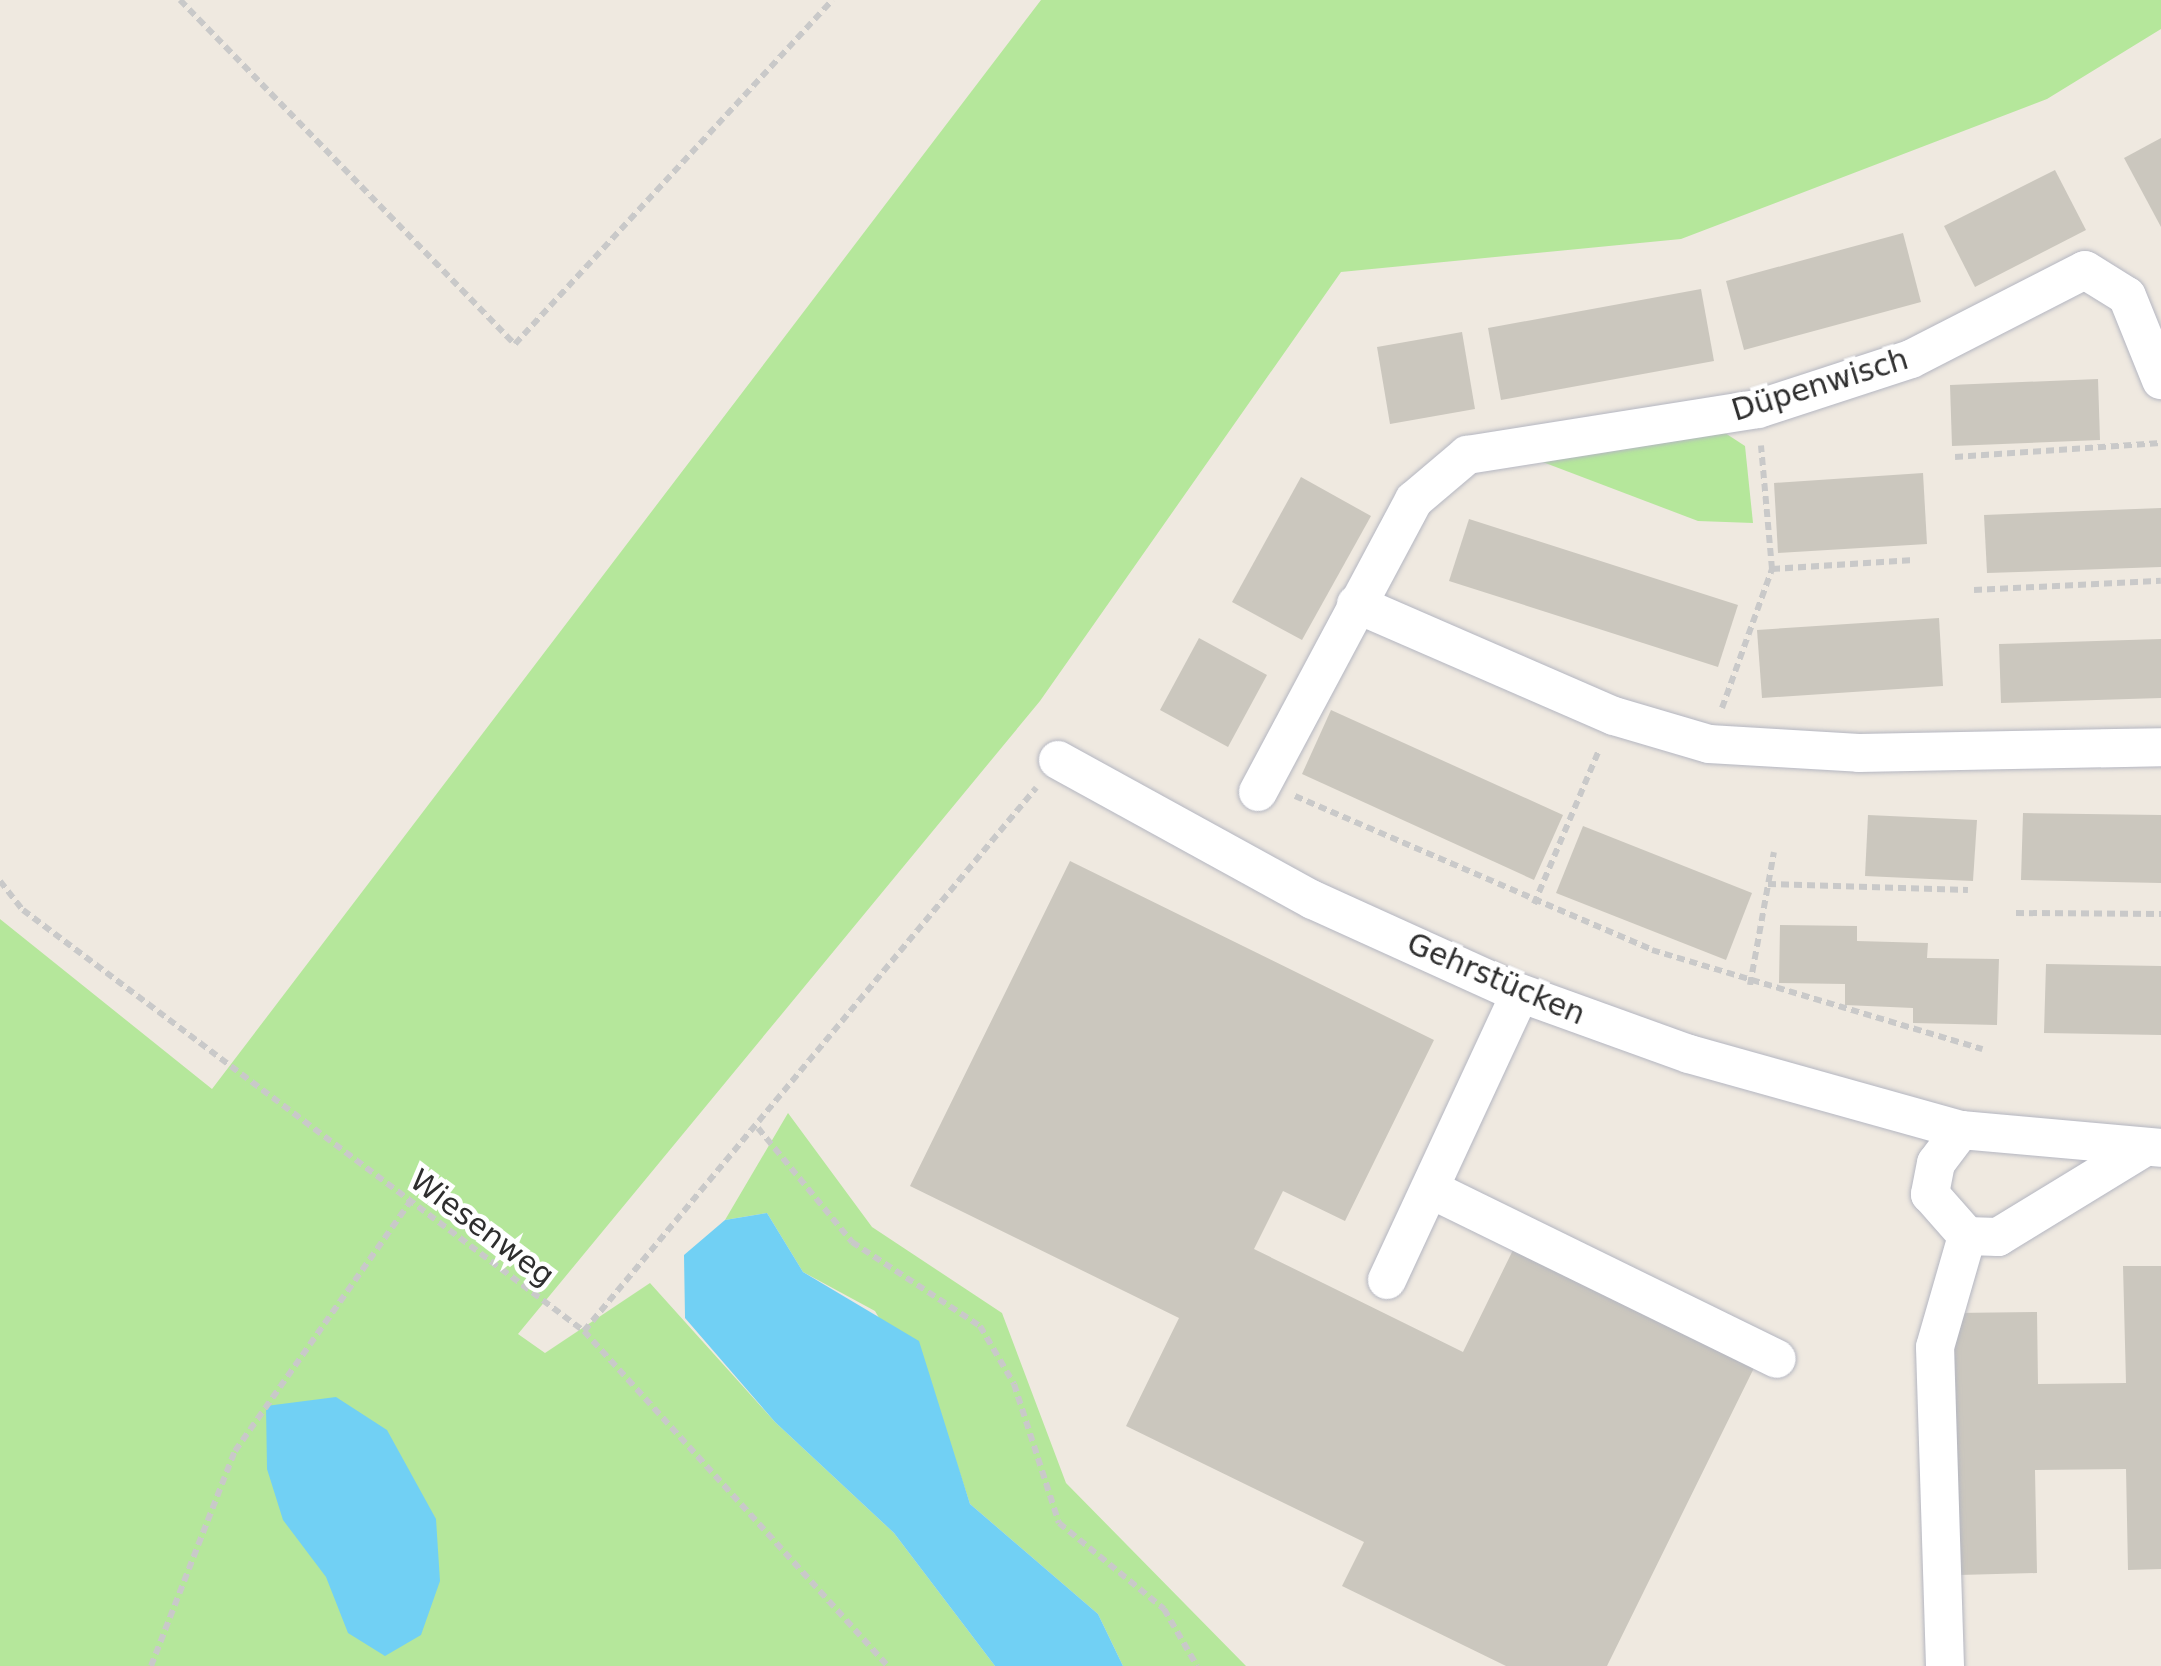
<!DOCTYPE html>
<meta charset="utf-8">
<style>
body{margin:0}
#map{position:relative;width:2161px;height:1666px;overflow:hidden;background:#efe9e0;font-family:"DejaVu Sans",sans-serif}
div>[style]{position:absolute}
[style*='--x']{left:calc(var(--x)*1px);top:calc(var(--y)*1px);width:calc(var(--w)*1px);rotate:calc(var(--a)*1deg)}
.green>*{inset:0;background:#b5e79b}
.water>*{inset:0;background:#71d0f4}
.building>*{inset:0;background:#cbc7be}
.path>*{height:6px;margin-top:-3px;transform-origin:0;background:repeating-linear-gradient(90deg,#c9c9c9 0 8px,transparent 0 13px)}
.roads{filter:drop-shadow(0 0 2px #b4b6c1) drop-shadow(0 0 2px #b4b6c1)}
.minor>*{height:38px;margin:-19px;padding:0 19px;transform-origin:19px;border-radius:19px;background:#fff}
span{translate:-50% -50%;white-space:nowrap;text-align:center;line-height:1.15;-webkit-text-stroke:9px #fff;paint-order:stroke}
.street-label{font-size:30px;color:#2e2e2e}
</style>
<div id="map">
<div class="green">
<div style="clip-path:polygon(1041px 0,2161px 0,2161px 29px,2047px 99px,1681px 239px,1341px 272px,1040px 701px,518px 1334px,545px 1353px,650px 1283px,775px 1422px,894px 1533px,995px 1666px,0 1666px,0 919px,212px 1089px)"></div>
<div style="clip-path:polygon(1722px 431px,1745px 446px,1753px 523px,1698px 521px,1540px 461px)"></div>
<div style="clip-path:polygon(788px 1113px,872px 1227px,1002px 1313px,1066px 1483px,1246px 1666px,1123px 1666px,1098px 1614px,970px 1504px,947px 1434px,875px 1311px,803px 1272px,767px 1213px,725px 1220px)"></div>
</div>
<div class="water">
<div style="clip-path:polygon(767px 1213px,803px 1272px,919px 1341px,970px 1504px,1098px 1614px,1123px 1666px,995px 1666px,894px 1533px,775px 1422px,685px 1318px,684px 1255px,725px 1220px)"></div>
<div style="clip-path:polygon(336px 1397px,387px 1430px,436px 1519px,440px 1581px,421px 1635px,385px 1656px,348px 1633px,326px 1577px,283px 1520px,267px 1469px,266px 1406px)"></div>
</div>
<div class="building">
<div style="clip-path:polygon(2161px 138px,2161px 227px,2124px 158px)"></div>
<div style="clip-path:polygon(2055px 170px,2086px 230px,1975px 287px,1944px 226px)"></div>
<div style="clip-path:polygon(1903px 233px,1921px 302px,1744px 350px,1726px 281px)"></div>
<div style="clip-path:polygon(1701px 289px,1714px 361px,1501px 400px,1488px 328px)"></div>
<div style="clip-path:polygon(1462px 332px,1475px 409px,1390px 424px,1377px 347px)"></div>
<div style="clip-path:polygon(2098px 379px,2100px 440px,1952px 446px,1950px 385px)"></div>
<div style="clip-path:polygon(1923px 473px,1927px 544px,1778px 553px,1774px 483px)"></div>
<div style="clip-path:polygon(1301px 477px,1371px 516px,1302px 640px,1232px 602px)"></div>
<div style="clip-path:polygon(2161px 508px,2161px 567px,1987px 573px,1984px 515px)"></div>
<div style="clip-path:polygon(1469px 519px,1738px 605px,1718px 667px,1449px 581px)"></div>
<div style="clip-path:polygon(1939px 618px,1943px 686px,1762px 698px,1757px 630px)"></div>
<div style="clip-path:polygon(1199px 638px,1267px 675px,1228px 747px,1160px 710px)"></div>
<div style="clip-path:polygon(2161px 639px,2161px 698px,2001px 703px,1999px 644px)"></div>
<div style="clip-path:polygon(1331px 710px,1563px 815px,1534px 880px,1302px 774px)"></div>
<div style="clip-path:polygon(2023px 813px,2161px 815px,2161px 883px,2021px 880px)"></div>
<div style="clip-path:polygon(1868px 815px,1977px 820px,1973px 881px,1865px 876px)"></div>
<div style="clip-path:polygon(1583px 826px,1752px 893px,1726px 960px,1556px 893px)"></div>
<div style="clip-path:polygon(1070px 861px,1434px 1040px,1345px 1221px,1283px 1191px,1254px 1249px,1463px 1352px,1513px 1250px,1754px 1368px,1607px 1666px,1506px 1666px,1342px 1586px,1364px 1542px,1126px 1426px,1179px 1318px,910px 1186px)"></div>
<div style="clip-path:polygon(1780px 925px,1857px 926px,1857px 941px,1928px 943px,1927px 958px,1999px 959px,1997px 1025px,1913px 1023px,1913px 1008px,1845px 1005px,1845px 984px,1779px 983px)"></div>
<div style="clip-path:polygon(2046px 964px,2161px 966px,2161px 1035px,2044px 1033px)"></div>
<div style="clip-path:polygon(2123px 1266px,2161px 1266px,2161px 1569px,2128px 1570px,2126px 1469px,2035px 1470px,2037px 1573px,1959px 1575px,1954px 1313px,2037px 1312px,2038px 1384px,2126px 1383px)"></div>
</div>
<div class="path">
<div style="--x:180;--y:0;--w:480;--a:45.8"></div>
<div style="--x:515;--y:344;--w:468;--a:-47.3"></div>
<div style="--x:1955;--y:457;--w:206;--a:-3.9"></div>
<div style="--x:1772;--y:569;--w:142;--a:-3.6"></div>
<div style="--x:1974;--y:590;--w:187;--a:-2.8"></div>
<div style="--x:1722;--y:708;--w:148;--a:-70.2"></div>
<div style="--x:1772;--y:569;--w:124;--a:-95.1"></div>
<div style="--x:1295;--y:796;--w:389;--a:23.3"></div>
<div style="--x:1652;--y:950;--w:345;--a:16.7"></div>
<div style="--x:0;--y:881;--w:37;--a:52"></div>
<div style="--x:23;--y:910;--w:701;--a:36.89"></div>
<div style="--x:584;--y:1331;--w:452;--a:47.8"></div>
<div style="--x:1768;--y:884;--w:200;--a:1.7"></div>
<div style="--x:1534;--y:904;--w:167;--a:-67.1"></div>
<div style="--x:2016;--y:913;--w:145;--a:0.4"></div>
<div style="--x:1750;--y:985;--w:135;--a:-79.8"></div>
<div style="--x:758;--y:1128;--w:148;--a:50.5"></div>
<div style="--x:852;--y:1242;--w:153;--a:33.3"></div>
<div style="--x:980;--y:1326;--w:67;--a:59.6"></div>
<div style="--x:1014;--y:1384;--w:146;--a:72.1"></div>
<div style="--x:1059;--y:1523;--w:136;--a:39.3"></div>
<div style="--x:1164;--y:1609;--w:66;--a:59.9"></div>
<div style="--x:584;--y:1331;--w:707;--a:-50.23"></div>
<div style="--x:151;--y:1666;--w:231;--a:-68.7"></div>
<div style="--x:235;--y:1451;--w:304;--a:-54.9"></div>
</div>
<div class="roads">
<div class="minor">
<div style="--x:1356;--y:604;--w:281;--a:23.5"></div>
<div style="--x:1614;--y:716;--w:99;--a:16.4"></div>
<div style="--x:1709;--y:744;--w:150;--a:3.4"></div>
<div style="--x:1859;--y:753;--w:302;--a:-1.1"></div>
<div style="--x:1058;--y:760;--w:291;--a:28.8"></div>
<div style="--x:1313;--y:900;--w:215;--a:24.4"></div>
<div style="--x:1509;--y:989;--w:191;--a:19.9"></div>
<div style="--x:1689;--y:1054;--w:282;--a:15.6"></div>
<div style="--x:1961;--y:1130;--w:201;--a:5.1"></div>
<div style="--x:1258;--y:792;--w:331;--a:-61.9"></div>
<div style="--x:1414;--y:500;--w:70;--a:-40.3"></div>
<div style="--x:1467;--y:455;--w:295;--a:-9"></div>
<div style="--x:1758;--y:409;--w:161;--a:-18.1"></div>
<div style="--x:1911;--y:359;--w:195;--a:-27.1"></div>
<div style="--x:2085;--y:270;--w:49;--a:31.8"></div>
<div style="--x:2127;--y:296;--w:91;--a:68"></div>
<div style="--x:1961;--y:1130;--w:41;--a:127.1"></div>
<div style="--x:1936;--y:1163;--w:32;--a:101"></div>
<div style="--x:1930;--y:1194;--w:56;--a:48.6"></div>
<div style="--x:1967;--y:1236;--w:31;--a:2"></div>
<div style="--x:1998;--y:1237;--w:171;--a:-31.4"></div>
<div style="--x:1430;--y:1189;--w:386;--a:26.1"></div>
<div style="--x:1387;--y:1280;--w:316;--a:-65.1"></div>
<div style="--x:1945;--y:1666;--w:319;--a:-91.8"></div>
<div style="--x:1935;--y:1347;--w:116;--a:-73.9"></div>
</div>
</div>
<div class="street-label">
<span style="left:1820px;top:385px;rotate:-17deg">Düpenwisch</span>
<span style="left:1496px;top:979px;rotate:23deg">Gehrstücken</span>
<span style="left:482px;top:1228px;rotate:37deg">Wiesenweg</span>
</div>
</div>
